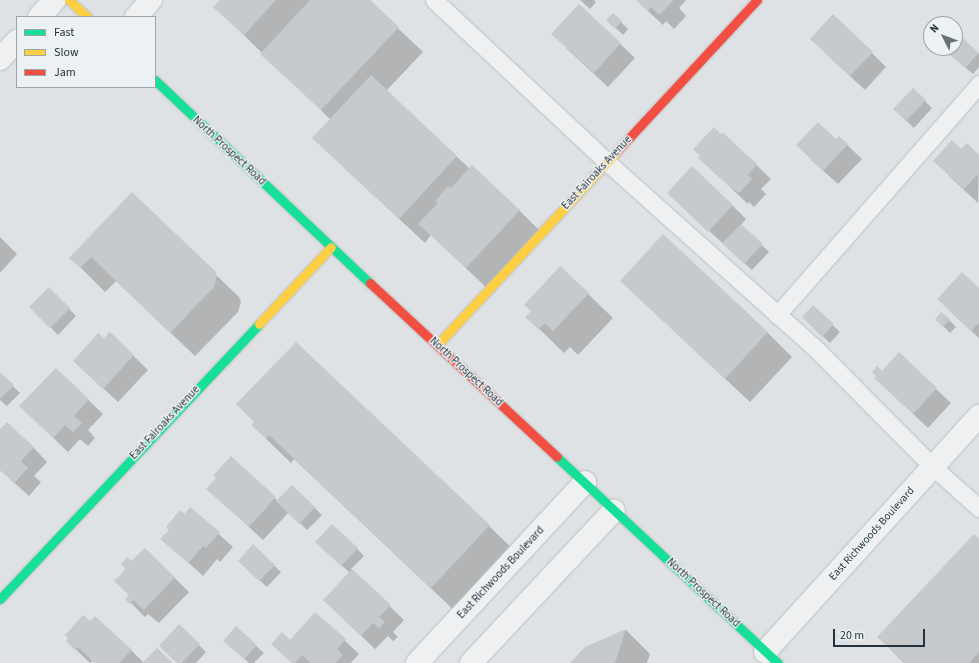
<!DOCTYPE html>
<style>
body{margin:0}
#map{position:relative;width:979px;height:663px;overflow:hidden;background:#dfe2e4;font-family:"Source Sans 3",sans-serif}
div>[style]{position:absolute}
[style*='--x']{left:calc(var(--x)*1px);top:calc(var(--y)*1px);width:calc(var(--w)*1px);rotate:calc(var(--a)*1deg)}
.shadow>*{inset:0;background:#0003}
.building>*{inset:0;background:#c7cacc}
.roads{filter:drop-shadow(0 0 1px #bdc0c2) drop-shadow(0 0 1px #bdc0c2)}
.lane>*{height:17px;margin:-8.5px;padding:0 8.5px;transform-origin:8.5px;border-radius:8.5px;background:#eef0f1}
.street>*{height:22px;margin:-11px;padding:0 11px;transform-origin:11px;border-radius:11px;background:#eef0f1}
.fast>*{height:9px;margin:-4.5px;padding:0 4.5px;transform-origin:4.5px;border-radius:4.5px;background:#16e098}
.slow>*{height:9px;margin:-4.5px;padding:0 4.5px;transform-origin:4.5px;border-radius:4.5px;background:#ffcf43}
.jam>*{height:9px;margin:-4.5px;padding:0 4.5px;transform-origin:4.5px;border-radius:4.5px;background:#f24e42}
span{translate:-50% -50%;white-space:nowrap;text-align:center;line-height:1.15;-webkit-text-stroke:3px #ecf1f4;paint-order:stroke}
.street-label{font-size:11px;color:#27333c}
.legend{position:absolute;left:16px;top:16px;width:140px;height:72px;box-sizing:border-box;background:#ecf1f4;border:1px solid #9da5aa;margin:0;padding:5px 7px;list-style:none;font-size:12px;color:#27333c}
.legend li{display:flex;align-items:center;gap:8px;height:20px}
.legend b{width:20px;border:1px solid #9da5aa}
.north{position:absolute;left:923px;top:16px;width:40px;height:40px;box-sizing:border-box;background:#ecf1f4;border:1px solid #9da5aa;border-radius:50%;rotate:312deg;font-size:11px;font-weight:700;line-height:16px;text-align:center;color:#27333c}
.north::after{content:'';display:block;margin:auto;width:14px;height:18px;background:#677077;clip-path:polygon(50% 0,100% 100%,50% 72%,0 100%)}
.scale{position:absolute;left:833px;top:629px;width:92px;height:18px;box-sizing:border-box;border:2px solid #27333c;border-top:0;padding-left:5px;font-size:12px;line-height:14px;white-space:nowrap;color:#27333c;-webkit-text-stroke:3px #ecf1f4;paint-order:stroke}
</style>
<div id="map">
<div class="shadow">
<div style="clip-path:polygon(221px 0,368px 0,423px 52px,386px 91px,470px 169px,519px 210px,544px 235px,491px 292px,431px 235px,425px 243px,338px 162px,331px 120px,215px 7px)"></div>
<div style="clip-path:polygon(580px 0,594px 0,596px 2px,590px 9px)"></div>
<div style="clip-path:polygon(636px 0,686px 0,679px 8px,686px 16px,674px 29px,666px 21px,663px 25px)"></div>
<div style="clip-path:polygon(579px 5px,635px 58px,608px 87px,566px 48px)"></div>
<div style="clip-path:polygon(613px 14px,628px 29px,623px 35px,607px 20px)"></div>
<div style="clip-path:polygon(955px 32px,979px 54px,979px 67px,973px 74px,942px 48px,955px 48px)"></div>
<div style="clip-path:polygon(825px 53px,872px 53px,886px 67px,865px 90px)"></div>
<div style="clip-path:polygon(913px 90px,932px 108px,914px 128px,894px 109px)"></div>
<div style="clip-path:polygon(723px 133px,771px 179px,761px 189px,766px 194px,754px 207px,749px 202px,748px 204px,714px 172px,701px 156px)"></div>
<div style="clip-path:polygon(839px 137px,862px 159px,838px 184px,811px 160px)"></div>
<div style="clip-path:polygon(961px 150px,979px 156px,978px 203px,948px 175px)"></div>
<div style="clip-path:polygon(132px 194px,239px 297px,241px 302px,238px 312px,195px 356px,116px 281px,105px 292px,71px 258px)"></div>
<div style="clip-path:polygon(732px 205px,746px 219px,741px 225px,769px 252px,752px 270px,683px 207px)"></div>
<div style="clip-path:polygon(0 237px,17px 254px,0 273px)"></div>
<div style="clip-path:polygon(560px 267px,613px 318px,578px 355px,570px 347px,564px 353px,527px 317px)"></div>
<div style="clip-path:polygon(621px 281px,767px 332px,792px 357px,750px 402px)"></div>
<div style="clip-path:polygon(49px 289px,76px 316px,58px 335px,30px 307px)"></div>
<div style="clip-path:polygon(979px 290px,979px 338px,952px 313px)"></div>
<div style="clip-path:polygon(813px 307px,840px 332px,830px 343px,810px 324px)"></div>
<div style="clip-path:polygon(936px 319px,949px 320px,956px 327px,950px 333px)"></div>
<div style="clip-path:polygon(110px 333px,148px 370px,118px 402px,74px 361px,104px 340px)"></div>
<div style="clip-path:polygon(899px 354px,951px 403px,928px 428px,890px 392px,882px 372px)"></div>
<div style="clip-path:polygon(56px 369px,103px 414px,88px 430px,95px 438px,88px 446px,80px 439px,68px 452px,35px 420px)"></div>
<div style="clip-path:polygon(0 374px,20px 393px,7px 406px,0 400px)"></div>
<div style="clip-path:polygon(252px 425px,489px 526px,514px 550px,456px 612px,294px 459px,291px 463px)"></div>
<div style="clip-path:polygon(0 431px,33px 447px,47px 462px,34px 476px,41px 482px,29px 496px,0 470px)"></div>
<div style="clip-path:polygon(231px 458px,278px 501px,292px 486px,322px 515px,307px 530px,289px 512px,263px 540px,208px 489px)"></div>
<div style="clip-path:polygon(190px 508px,233px 547px,220px 562px,217px 559px,203px 576px,162px 539px)"></div>
<div style="clip-path:polygon(979px 540px,979px 663px,904px 663px,878px 637px)"></div>
<div style="clip-path:polygon(253px 546px,281px 572px,267px 587px,246px 568px)"></div>
<div style="clip-path:polygon(145px 549px,189px 592px,159px 623px,148px 614px,145px 617px,127px 599px,130px 595px,125px 571px,131px 562px)"></div>
<div style="clip-path:polygon(324px 549px,357px 549px,364px 556px,351px 569px,404px 620px,393px 632px,398px 637px,393px 641px,388px 636px,375px 649px,324px 600px,350px 573px)"></div>
<div style="clip-path:polygon(315px 613px,359px 654px,351px 663px,292px 663px,272px 644px,290px 641px)"></div>
<div style="clip-path:polygon(179px 626px,206px 652px,196px 663px,178px 663px)"></div>
<div style="clip-path:polygon(236px 628px,264px 653px,254px 663px,249px 663px,232px 648px)"></div>
<div style="clip-path:polygon(626px 630px,650px 654px,647px 663px,571px 663px,586px 647px)"></div>
<div style="clip-path:polygon(67px 641px,131px 650px,144px 663px,95px 663px,93px 661px,90px 663px)"></div>
</div>
<div class="building">
<div style="clip-path:polygon(220px 0,276px 0,244px 35px,213px 7px)"></div>
<div style="clip-path:polygon(310px 0,370px 0,399px 27px,321px 110px,260px 54px)"></div>
<div style="clip-path:polygon(636px 0,672px 0,673px 1px,659px 15px,651px 7px,648px 11px)"></div>
<div style="clip-path:polygon(579px 4px,621px 43px,594px 73px,551px 34px)"></div>
<div style="clip-path:polygon(613px 13px,622px 21px,615px 29px,606px 20px)"></div>
<div style="clip-path:polygon(833px 14px,873px 52px,850px 76px,810px 39px)"></div>
<div style="clip-path:polygon(955px 31px,979px 53px,965px 68px,947px 51px,946px 52px,941px 48px,955px 48px)"></div>
<div style="clip-path:polygon(371px 75px,457px 156px,399px 219px,312px 138px)"></div>
<div style="clip-path:polygon(913px 88px,926px 100px,906px 121px,893px 109px)"></div>
<div style="clip-path:polygon(818px 122px,836px 139px,839px 136px,848px 144px,823px 171px,796px 145px)"></div>
<div style="clip-path:polygon(714px 127px,721px 134px,722px 132px,757px 164px,748px 175px,752px 179px,739px 193px,734px 189px,733px 190px,698px 158px,700px 156px,693px 149px)"></div>
<div style="clip-path:polygon(952px 140px,961px 149px,967px 143px,979px 155px,979px 173px,964px 189px,933px 161px)"></div>
<div style="clip-path:polygon(472px 165px,520px 210px,466px 268px,418px 224px,438px 203px,435px 201px,448px 186px,451px 188px)"></div>
<div style="clip-path:polygon(692px 166px,733px 205px,708px 232px,667px 193px)"></div>
<div style="clip-path:polygon(132px 192px,215px 271px,217px 276px,214px 287px,170px 333px,91px 257px,80px 268px,69px 258px)"></div>
<div style="clip-path:polygon(741px 224px,763px 244px,744px 264px,722px 243px)"></div>
<div style="clip-path:polygon(663px 234px,768px 332px,725px 379px,620px 281px)"></div>
<div style="clip-path:polygon(560px 266px,589px 293px,553px 331px,545px 323px,538px 329px,525px 317px,531px 311px,524px 305px)"></div>
<div style="clip-path:polygon(962px 272px,979px 288px,979px 323px,971px 331px,937px 299px)"></div>
<div style="clip-path:polygon(49px 287px,70px 308px,50px 328px,29px 307px)"></div>
<div style="clip-path:polygon(813px 305px,834px 324px,822px 337px,802px 317px)"></div>
<div style="clip-path:polygon(941px 312px,950px 319px,943px 327px,935px 319px)"></div>
<div style="clip-path:polygon(110px 332px,134px 355px,103px 389px,73px 361px,98px 333px,104px 338px)"></div>
<div style="clip-path:polygon(296px 342px,490px 525px,431px 588px,269px 435px,266px 439px,251px 425px,254px 422px,236px 404px)"></div>
<div style="clip-path:polygon(899px 352px,937px 388px,913px 414px,874px 378px,876px 376px,872px 372px,877px 366px,882px 371px)"></div>
<div style="clip-path:polygon(56px 368px,89px 399px,74px 416px,82px 423px,73px 432px,65px 425px,53px 438px,19px 406px)"></div>
<div style="clip-path:polygon(0 372px,14px 385px,0 399px)"></div>
<div style="clip-path:polygon(7px 422px,34px 447px,21px 461px,28px 468px,14px 483px,0 470px,0 429px)"></div>
<div style="clip-path:polygon(231px 456px,276px 497px,249px 527px,206px 489px,216px 478px,213px 476px)"></div>
<div style="clip-path:polygon(292px 485px,315px 507px,299px 524px,276px 501px)"></div>
<div style="clip-path:polygon(190px 507px,220px 532px,206px 548px,203px 546px,188px 563px,160px 539px,169px 530px,166px 527px,180px 510px,185px 514px)"></div>
<div style="clip-path:polygon(332px 524px,358px 548px,341px 566px,315px 542px)"></div>
<div style="clip-path:polygon(974px 534px,979px 539px,979px 652px,969px 663px,905px 663px,877px 637px)"></div>
<div style="clip-path:polygon(253px 544px,275px 565px,259px 581px,238px 561px)"></div>
<div style="clip-path:polygon(145px 548px,175px 577px,144px 610px,133px 600px,130px 604px,125px 599px,129px 595px,114px 581px,124px 571px,125px 568px,121px 564px,127px 557px,131px 561px)"></div>
<div style="clip-path:polygon(352px 569px,391px 605px,379px 617px,385px 622px,379px 628px,373px 623px,361px 636px,323px 600px)"></div>
<div style="clip-path:polygon(315px 612px,346px 639px,337px 649px,343px 655px,335px 663px,311px 663px,302px 655px,295px 663px,292px 663px,271px 644px,282px 632px,290px 640px)"></div>
<div style="clip-path:polygon(83px 615px,90px 621px,95px 616px,132px 650px,119px 663px,95px 663px,78px 647px,75px 650px,66px 641px,68px 638px,65px 635px)"></div>
<div style="clip-path:polygon(179px 624px,200px 644px,182px 663px,177px 663px,159px 646px)"></div>
<div style="clip-path:polygon(236px 626px,257px 645px,244px 659px,223px 641px)"></div>
<div style="clip-path:polygon(626px 629px,615px 663px,570px 663px,585px 647px)"></div>
<div style="clip-path:polygon(157px 648px,173px 663px,142px 663px)"></div>
</div>
<div class="roads">
<div class="lane">
<div style="--x:434;--y:0;--w:237;--a:43.1"></div>
<div style="--x:607;--y:162;--w:276;--a:41.8"></div>
<div style="--x:813;--y:346;--w:170;--a:45.2"></div>
<div style="--x:933;--y:467;--w:62;--a:41.7"></div>
<div style="--x:777;--y:315;--w:307;--a:-48.8"></div>
</div>
<div class="street">
<div style="--x:39;--y:17;--w:23;--a:-47"></div>
<div style="--x:136;--y:17;--w:23;--a:-49"></div>
<div style="--x:0;--y:59;--w:25;--a:-47"></div>
<div style="--x:765;--y:652;--w:319;--a:-47.8"></div>
<div style="--x:417;--y:663;--w:247;--a:-47.1"></div>
<div style="--x:471;--y:663;--w:209;--a:-46.9"></div>
</div>
<div class="fast">
<div style="--x:155;--y:80;--w:296;--a:43.4"></div>
<div style="--x:557;--y:457;--w:302;--a:43"></div>
<div style="--x:0;--y:599;--w:378;--a:-46.7"></div>
</div>
<div class="slow">
<div style="--x:69;--y:0;--w:25;--a:43"></div>
<div style="--x:259;--y:324;--w:105;--a:-46.9"></div>
<div style="--x:437;--y:345;--w:265;--a:-47.1"></div>
</div>
<div class="jam">
<div style="--x:617;--y:151;--w:206;--a:-47.2"></div>
<div style="--x:370;--y:283;--w:255;--a:42.9"></div>
</div>
</div>
<div class="street-label">
<span style="left:229px;top:151px;rotate:43deg">North Prospect Road</span>
<span style="left:597px;top:173px;rotate:-47deg">East Fairoaks Avenue</span>
<span style="left:466px;top:372px;rotate:43deg">North Prospect Road</span>
<span style="left:165px;top:423px;rotate:-47deg">East Fairoaks Avenue</span>
<span style="left:872px;top:534px;rotate:-48deg">East Richwoods Boulevard</span>
<span style="left:501px;top:573px;rotate:-47deg">East Richwoods Boulevard</span>
<span style="left:703px;top:593px;rotate:43deg">North Prospect Road</span>
</div>
<ul class="legend">
<li><b style="height:5px;background:#16e098"></b>Fast</li>
<li><b style="height:5px;background:#ffcf43"></b>Slow</li>
<li><b style="height:5px;background:#f24e42"></b>Jam</li>
</ul>
<div class="north">N</div>
<div class="scale">20 m</div>
</div>
